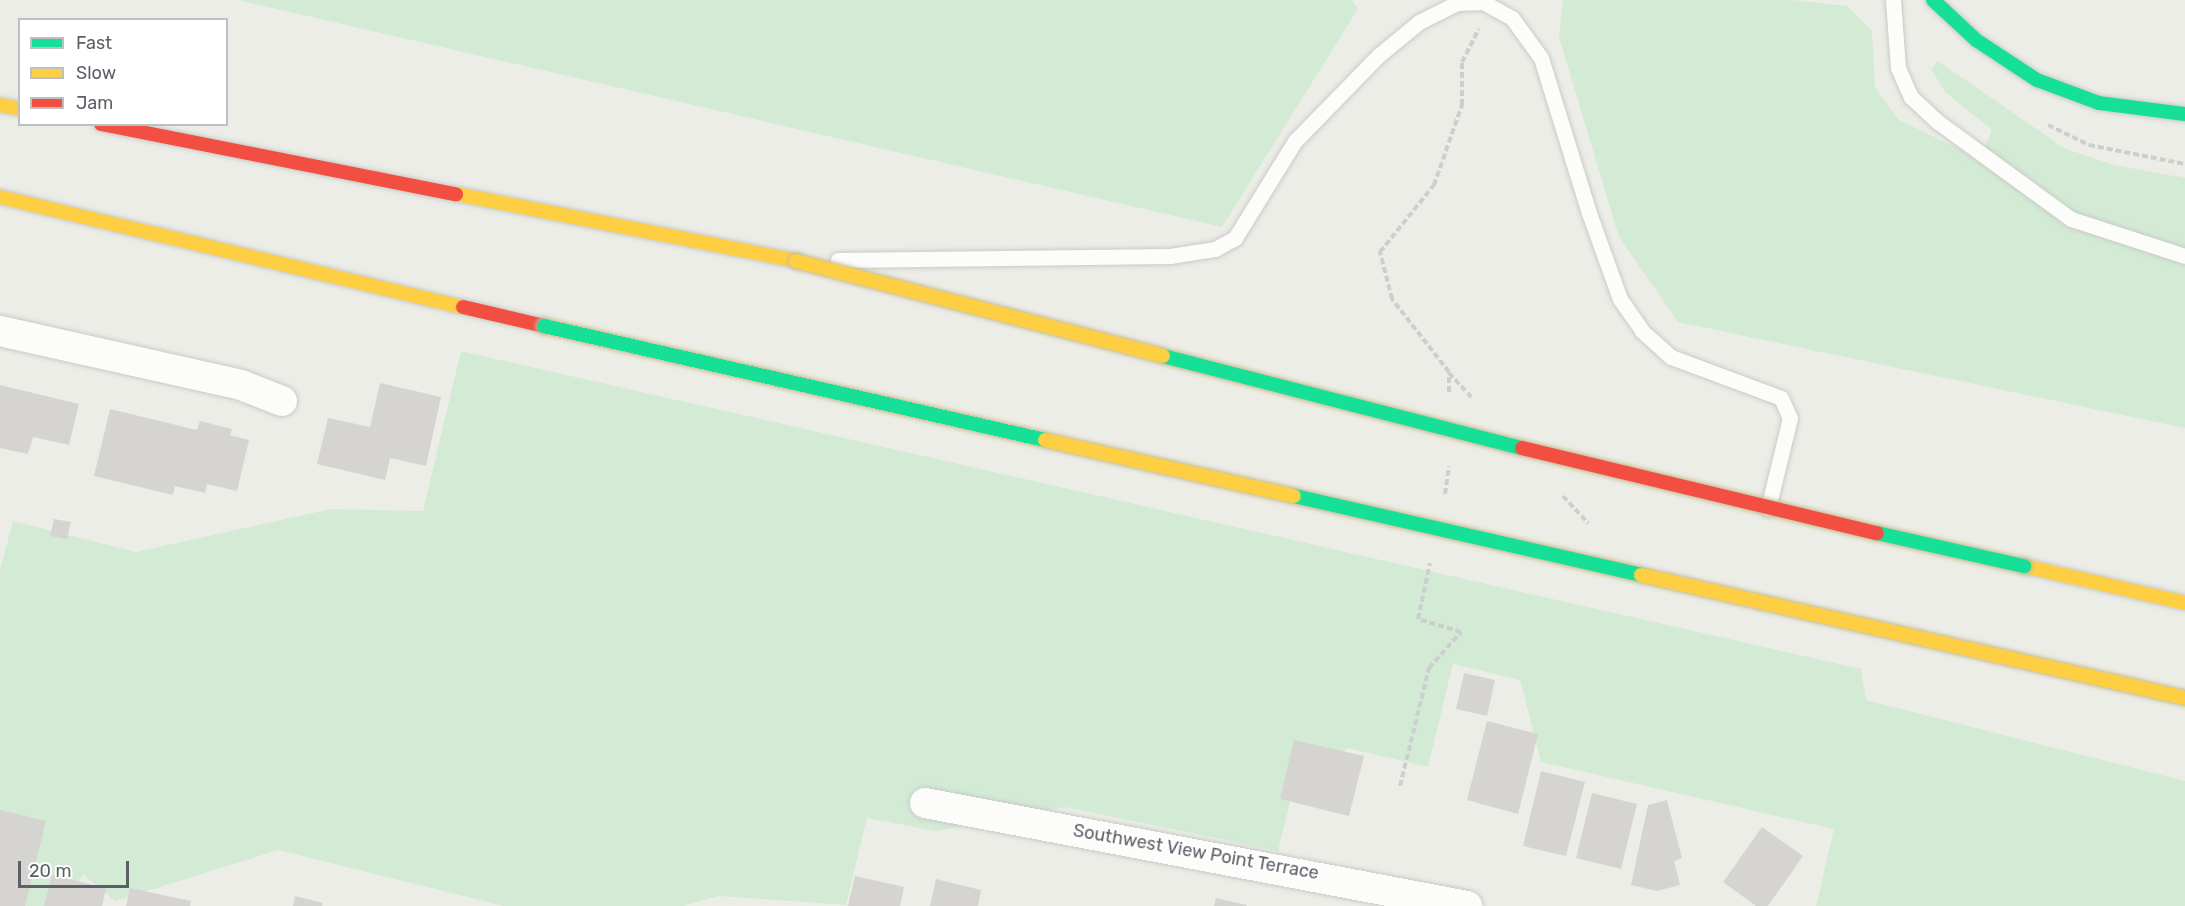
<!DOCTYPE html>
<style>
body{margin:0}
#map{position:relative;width:2185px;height:906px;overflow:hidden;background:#edede7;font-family:Rubik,sans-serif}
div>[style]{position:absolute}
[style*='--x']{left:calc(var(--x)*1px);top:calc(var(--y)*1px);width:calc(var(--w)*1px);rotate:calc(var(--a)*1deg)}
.green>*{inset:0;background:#d3ebd4}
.building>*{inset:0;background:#d5d4d1}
.path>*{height:4px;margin-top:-2px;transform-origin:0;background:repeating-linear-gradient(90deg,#cbcfcd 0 6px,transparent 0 9px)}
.roads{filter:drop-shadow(0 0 2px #c9cbc9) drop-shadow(0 0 2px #c9cbc9)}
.lane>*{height:15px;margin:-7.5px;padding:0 7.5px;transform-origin:7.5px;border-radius:7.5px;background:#fcfcfb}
.street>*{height:30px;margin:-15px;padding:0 15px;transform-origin:15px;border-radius:15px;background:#fcfcfb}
.fast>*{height:14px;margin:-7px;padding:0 7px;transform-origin:7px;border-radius:7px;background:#16e098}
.slow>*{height:14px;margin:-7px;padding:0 7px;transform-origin:7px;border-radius:7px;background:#ffcf43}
.jam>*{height:14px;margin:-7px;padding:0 7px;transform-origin:7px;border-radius:7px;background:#f24e42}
.bridges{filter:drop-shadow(0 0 2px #c5bd93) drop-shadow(0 0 2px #c5bd93)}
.fast-bridge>*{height:14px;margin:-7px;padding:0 7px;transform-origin:7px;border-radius:7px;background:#16e098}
.slow-bridge>*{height:14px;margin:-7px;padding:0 7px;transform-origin:7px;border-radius:7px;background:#ffcf43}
.jam-bridge>*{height:14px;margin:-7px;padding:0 7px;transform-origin:7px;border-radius:7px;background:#f24e42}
span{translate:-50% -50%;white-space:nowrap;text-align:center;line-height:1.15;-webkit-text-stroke:4.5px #fff;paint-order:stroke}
.street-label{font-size:18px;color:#5c5f66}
.legend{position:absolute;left:18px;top:18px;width:210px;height:108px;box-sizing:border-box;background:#fff;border:2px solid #bebfc2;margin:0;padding:8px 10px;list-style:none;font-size:18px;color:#5c5f66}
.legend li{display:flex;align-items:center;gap:12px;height:30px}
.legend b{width:30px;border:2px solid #bebfc2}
.scale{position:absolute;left:18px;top:861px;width:111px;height:27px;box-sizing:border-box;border:3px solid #5c5f66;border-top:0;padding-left:8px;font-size:18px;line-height:21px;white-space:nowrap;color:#5c5f66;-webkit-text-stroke:4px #fff;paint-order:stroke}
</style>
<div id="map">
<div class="green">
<div style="clip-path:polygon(238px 0,1352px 0,1358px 9px,1222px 227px)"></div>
<div style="clip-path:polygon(1563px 0,1792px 0,1847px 6px,1872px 31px,1875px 87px,1898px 119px,1979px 159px,1992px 130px,1945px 92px,1931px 69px,1938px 61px,2064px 148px,2114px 165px,2185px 178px,2185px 428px,1678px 322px,1619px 237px,1559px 37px)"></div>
<div style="clip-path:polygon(461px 351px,1861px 669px,1866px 700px,2185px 781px,2185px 906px,1816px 906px,1834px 829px,1541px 762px,1520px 680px,1453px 664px,1428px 767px,1348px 748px,1294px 786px,1278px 851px,1065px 807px,935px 831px,867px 818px,846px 905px,718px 896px,683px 906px,504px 906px,278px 850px,115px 901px,83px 874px,65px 906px,11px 906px,0 841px,0 570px,13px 521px,136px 552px,331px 509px,423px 511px)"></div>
</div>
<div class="building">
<div style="clip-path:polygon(380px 383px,441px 397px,426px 466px,390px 458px,385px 480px,317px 464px,328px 418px,370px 427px)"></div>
<div style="clip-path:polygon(0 385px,79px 404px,69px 445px,33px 437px,28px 454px,0 448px)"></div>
<div style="clip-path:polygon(110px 409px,197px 430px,200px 421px,232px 429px,230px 435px,249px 440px,237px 491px,207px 484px,205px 493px,175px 486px,173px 495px,94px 476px)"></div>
<div style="clip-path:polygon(54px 519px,71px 522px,67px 539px,50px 536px)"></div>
<div style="clip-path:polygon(1464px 673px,1495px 680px,1487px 716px,1456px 709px)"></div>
<div style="clip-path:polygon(1487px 721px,1538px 734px,1518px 814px,1467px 800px)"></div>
<div style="clip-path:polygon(1294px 740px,1364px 756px,1349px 816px,1280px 799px)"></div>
<div style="clip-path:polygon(1541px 771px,1585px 782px,1566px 856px,1523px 846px)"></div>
<div style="clip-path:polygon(1592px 793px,1637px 804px,1621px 869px,1576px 858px)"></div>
<div style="clip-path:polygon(1667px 800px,1682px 858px,1674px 861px,1680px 885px,1657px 891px,1631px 885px,1648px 805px)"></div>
<div style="clip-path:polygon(0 810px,46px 821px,25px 906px,0 906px)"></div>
<div style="clip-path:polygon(1762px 827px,1803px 856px,1768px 906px,1756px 906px,1723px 882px)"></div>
<div style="clip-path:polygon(52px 875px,106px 888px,102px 906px,44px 906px)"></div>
<div style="clip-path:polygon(855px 876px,904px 887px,900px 906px,848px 906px)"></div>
<div style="clip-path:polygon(936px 879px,981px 890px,978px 906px,930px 906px)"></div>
<div style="clip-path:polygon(130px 888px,191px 901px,190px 906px,126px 906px)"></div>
<div style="clip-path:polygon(295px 896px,323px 903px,322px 906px,293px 906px)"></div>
<div style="clip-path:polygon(1216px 898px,1247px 905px,1247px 906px,1214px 906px)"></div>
</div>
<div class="path">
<div style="--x:2048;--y:125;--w:46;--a:26"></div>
<div style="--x:2089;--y:145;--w:98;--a:11.2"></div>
<div style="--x:1449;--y:373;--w:34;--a:47"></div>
<div style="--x:1449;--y:392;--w:20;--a:-90"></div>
<div style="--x:1449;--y:372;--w:93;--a:-128"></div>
<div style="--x:1392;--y:299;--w:49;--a:-104.3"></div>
<div style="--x:1380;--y:252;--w:86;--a:-51.1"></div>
<div style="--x:1434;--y:185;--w:85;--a:-70.7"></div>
<div style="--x:1462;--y:105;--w:43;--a:-90"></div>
<div style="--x:1462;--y:62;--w:37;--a:-63"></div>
<div style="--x:1445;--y:494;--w:28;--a:-82"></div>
<div style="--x:1563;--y:496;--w:37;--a:47"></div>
<div style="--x:1400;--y:786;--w:122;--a:-76.2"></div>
<div style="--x:1429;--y:668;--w:48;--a:-48.4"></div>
<div style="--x:1461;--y:632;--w:45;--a:-163.2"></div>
<div style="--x:1418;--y:619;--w:57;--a:-77.9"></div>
</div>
<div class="roads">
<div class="lane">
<div style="--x:1893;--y:0;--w:68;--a:85.8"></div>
<div style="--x:1898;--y:68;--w:32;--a:66"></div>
<div style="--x:1911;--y:97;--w:37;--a:43"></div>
<div style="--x:1938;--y:122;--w:165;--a:36.1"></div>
<div style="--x:2071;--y:219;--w:120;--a:18"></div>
<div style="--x:838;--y:260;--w:332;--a:-0.7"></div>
<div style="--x:1170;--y:256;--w:46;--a:-8.8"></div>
<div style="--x:1215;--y:249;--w:23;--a:-29"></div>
<div style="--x:1235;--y:238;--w:114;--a:-58.3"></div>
<div style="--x:1295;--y:141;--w:120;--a:-45.7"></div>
<div style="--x:1379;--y:55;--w:52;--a:-39.5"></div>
<div style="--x:1419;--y:22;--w:42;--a:-26.6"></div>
<div style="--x:1457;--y:3;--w:26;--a:-2"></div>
<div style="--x:1483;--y:2;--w:33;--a:29"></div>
<div style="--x:1512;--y:18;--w:49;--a:54.1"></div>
<div style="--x:1541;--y:58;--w:162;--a:72.8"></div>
<div style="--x:1589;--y:213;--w:91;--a:70.2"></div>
<div style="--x:1620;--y:299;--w:39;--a:55"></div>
<div style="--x:1642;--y:331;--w:39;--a:42"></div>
<div style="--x:1671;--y:357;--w:117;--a:20.4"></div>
<div style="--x:1781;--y:398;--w:22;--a:66"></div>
<div style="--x:1790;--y:418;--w:93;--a:103.7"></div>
</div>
<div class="street">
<div style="--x:0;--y:331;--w:247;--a:12.6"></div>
<div style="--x:241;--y:385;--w:44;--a:21.3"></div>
<div style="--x:925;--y:803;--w:552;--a:10.76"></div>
</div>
<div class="fast">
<div style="--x:1933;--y:0;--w:59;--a:42.9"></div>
<div style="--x:1976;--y:40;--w:73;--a:33.3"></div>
<div style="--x:2037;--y:80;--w:66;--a:20.4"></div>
<div style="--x:2099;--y:103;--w:87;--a:7.3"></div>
</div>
<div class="slow">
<div style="--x:0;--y:105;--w:20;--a:11"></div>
<div style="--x:456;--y:194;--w:347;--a:11.1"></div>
<div style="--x:0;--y:197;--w:476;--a:13.4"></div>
<div style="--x:2024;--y:566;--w:165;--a:12.9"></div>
</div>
<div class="jam">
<div style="--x:101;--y:124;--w:362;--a:11.2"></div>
<div style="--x:463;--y:307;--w:83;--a:13.2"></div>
</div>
</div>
<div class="bridges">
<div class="fast-bridge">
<div style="--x:544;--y:326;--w:514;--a:12.82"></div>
<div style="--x:1163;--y:356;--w:371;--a:14.4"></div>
<div style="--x:1294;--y:496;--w:356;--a:12.8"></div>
<div style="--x:1877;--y:533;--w:151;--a:12.7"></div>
</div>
<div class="slow-bridge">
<div style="--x:796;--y:261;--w:379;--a:14.5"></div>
<div style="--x:1045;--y:440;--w:255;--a:12.7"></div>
<div style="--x:1641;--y:575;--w:558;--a:12.74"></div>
</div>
<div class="jam-bridge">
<div style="--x:1522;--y:448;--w:365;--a:13.5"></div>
</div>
</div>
<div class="street-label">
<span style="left:1196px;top:852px;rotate:10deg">Southwest View Point Terrace</span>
</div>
<ul class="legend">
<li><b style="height:8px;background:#16e098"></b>Fast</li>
<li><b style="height:8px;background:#ffcf43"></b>Slow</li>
<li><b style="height:8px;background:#f24e42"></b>Jam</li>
</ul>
<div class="scale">20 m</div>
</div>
